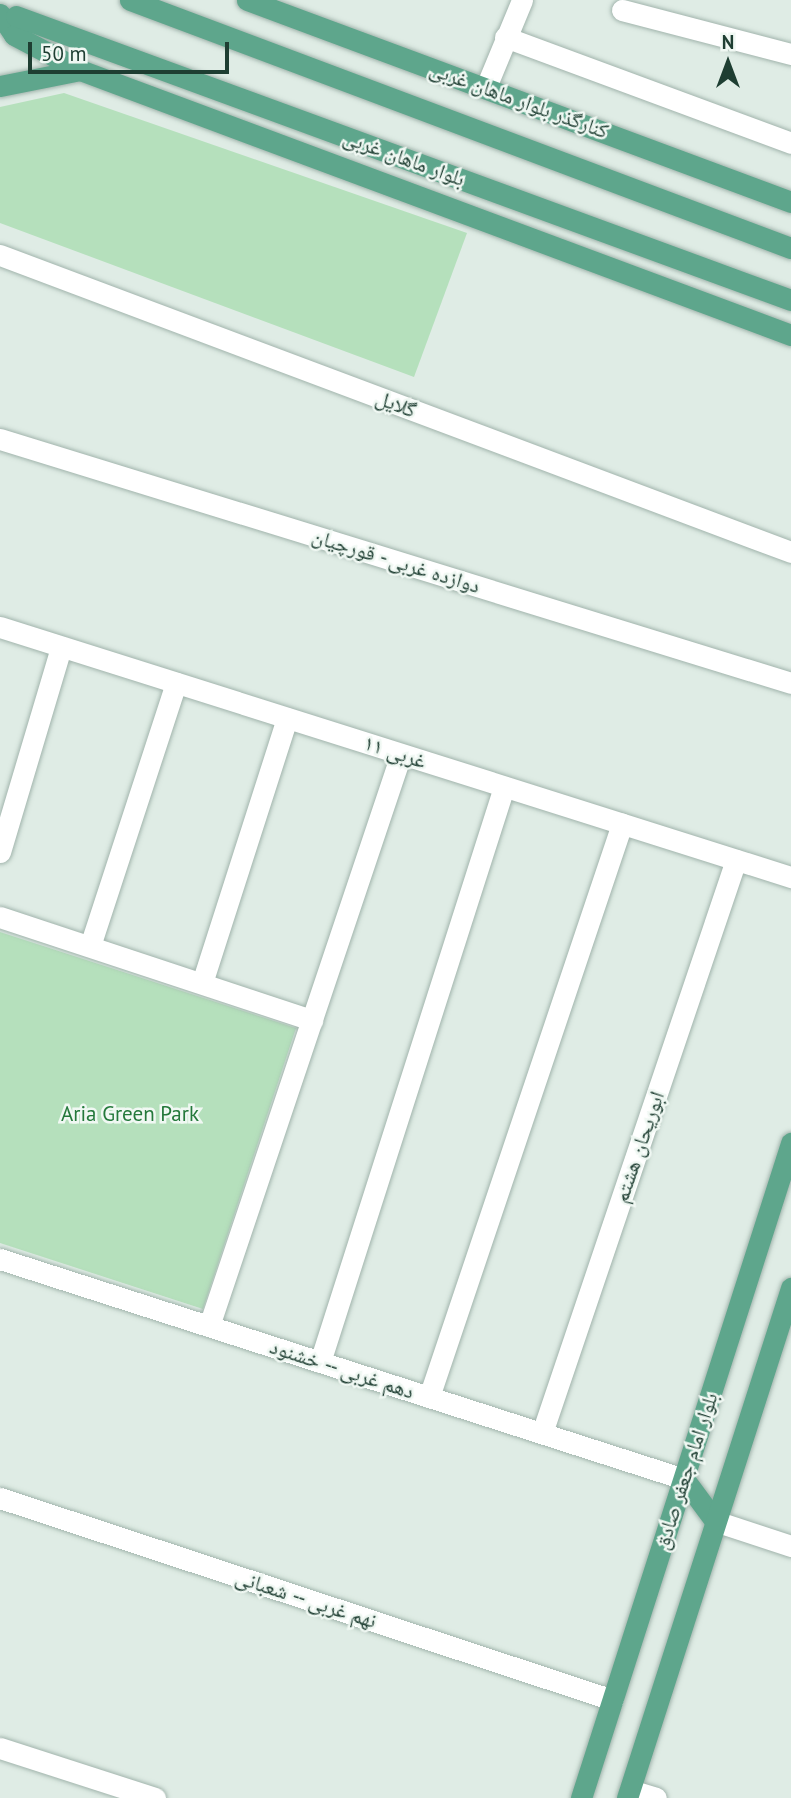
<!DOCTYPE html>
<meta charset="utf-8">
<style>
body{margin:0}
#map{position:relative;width:791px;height:1798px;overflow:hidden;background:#dfece5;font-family:"PT Sans","Noto Naskh Arabic",sans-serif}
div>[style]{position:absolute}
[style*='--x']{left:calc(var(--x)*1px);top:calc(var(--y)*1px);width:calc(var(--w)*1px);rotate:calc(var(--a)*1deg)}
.green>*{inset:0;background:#b5e0bc}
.roads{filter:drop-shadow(0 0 2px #a1b4ac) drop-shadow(0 0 2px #a1b4ac)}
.minor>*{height:21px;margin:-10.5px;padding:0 10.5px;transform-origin:10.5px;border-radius:10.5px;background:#fff}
.major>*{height:21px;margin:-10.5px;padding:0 10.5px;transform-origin:10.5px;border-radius:10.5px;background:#5ea68c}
span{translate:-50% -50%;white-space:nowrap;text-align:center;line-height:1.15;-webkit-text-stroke:5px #f0f8f3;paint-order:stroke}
.street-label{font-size:21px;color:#1e3e32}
.park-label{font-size:21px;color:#24793b}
.north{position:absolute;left:693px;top:28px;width:70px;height:70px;-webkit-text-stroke:5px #f0f8f3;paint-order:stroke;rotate:0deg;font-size:19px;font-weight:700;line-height:28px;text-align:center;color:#1e3e32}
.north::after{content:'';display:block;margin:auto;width:24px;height:32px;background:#1e3e32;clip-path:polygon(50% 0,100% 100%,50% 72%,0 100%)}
.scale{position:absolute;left:28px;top:42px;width:201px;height:32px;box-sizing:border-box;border:4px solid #1e3e32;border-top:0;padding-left:9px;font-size:21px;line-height:24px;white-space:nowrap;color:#1e3e32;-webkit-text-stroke:5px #f0f8f3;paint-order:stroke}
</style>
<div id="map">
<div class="green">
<div style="clip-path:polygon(64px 93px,467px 233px,414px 377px,0 223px,0 107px)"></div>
<div style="clip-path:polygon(0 932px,296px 1028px,203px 1309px,0 1243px)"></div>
</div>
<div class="roads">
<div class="minor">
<div style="--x:622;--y:10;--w:175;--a:14.6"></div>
<div style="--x:505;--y:37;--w:305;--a:20.3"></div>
<div style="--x:486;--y:87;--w:94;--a:-67.5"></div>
<div style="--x:0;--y:255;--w:845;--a:20.58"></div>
<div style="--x:0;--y:439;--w:828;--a:17.14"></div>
<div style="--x:0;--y:627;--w:830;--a:17.54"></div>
<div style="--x:0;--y:852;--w:214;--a:-73.4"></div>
<div style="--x:0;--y:917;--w:329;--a:18.3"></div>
<div style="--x:90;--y:946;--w:277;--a:-71.9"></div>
<div style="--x:202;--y:983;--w:278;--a:-72.2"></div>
<div style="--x:0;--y:1259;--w:719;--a:17.83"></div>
<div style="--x:209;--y:1326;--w:603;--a:-71.44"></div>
<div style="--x:320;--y:1362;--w:604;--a:-72.26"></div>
<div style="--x:429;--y:1397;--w:605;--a:-71.39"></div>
<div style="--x:542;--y:1433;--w:605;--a:-71.3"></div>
<div style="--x:0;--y:1498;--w:645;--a:18.24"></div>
<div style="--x:715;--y:1521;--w:80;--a:18.2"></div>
<div style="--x:0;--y:1748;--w:163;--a:17.9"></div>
<div style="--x:630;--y:1790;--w:27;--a:17"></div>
</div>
<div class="major">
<div style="--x:130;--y:0;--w:706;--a:20.57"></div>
<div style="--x:247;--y:0;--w:580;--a:20.37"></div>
<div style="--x:0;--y:14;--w:25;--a:56"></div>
<div style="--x:14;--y:35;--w:75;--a:27.9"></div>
<div style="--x:80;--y:70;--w:759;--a:20.44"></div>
<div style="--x:16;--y:16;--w:825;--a:20.13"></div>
<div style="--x:0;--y:86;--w:82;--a:-11.3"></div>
<div style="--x:684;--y:1479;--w:52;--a:53.6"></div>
<div style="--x:581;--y:1798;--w:688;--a:-72.22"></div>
<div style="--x:627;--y:1798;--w:536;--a:-72.17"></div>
</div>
</div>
<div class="street-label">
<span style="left:519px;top:100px;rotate:20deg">کنارگذر بلوار ماهان غربی</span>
<span style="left:404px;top:158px;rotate:20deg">بلوار ماهان غربی</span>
<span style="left:396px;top:404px;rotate:21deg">گلایل</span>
<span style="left:396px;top:561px;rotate:17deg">دوازده غربی - قورچیان</span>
<span style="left:395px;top:752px;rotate:18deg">۱۱ غربی</span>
<span style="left:639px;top:1147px;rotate:-71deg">ابوریحان هشتم</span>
<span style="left:342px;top:1369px;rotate:18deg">دهم غربی -- خشنود</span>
<span style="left:686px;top:1471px;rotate:-72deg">بلوار امام جعفر صادق</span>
<span style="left:306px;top:1599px;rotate:18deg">نهم غربی -- شعبانی</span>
</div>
<div class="park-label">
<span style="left:130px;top:1114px">Aria Green Park</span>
</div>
<div class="north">N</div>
<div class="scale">50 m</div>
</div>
